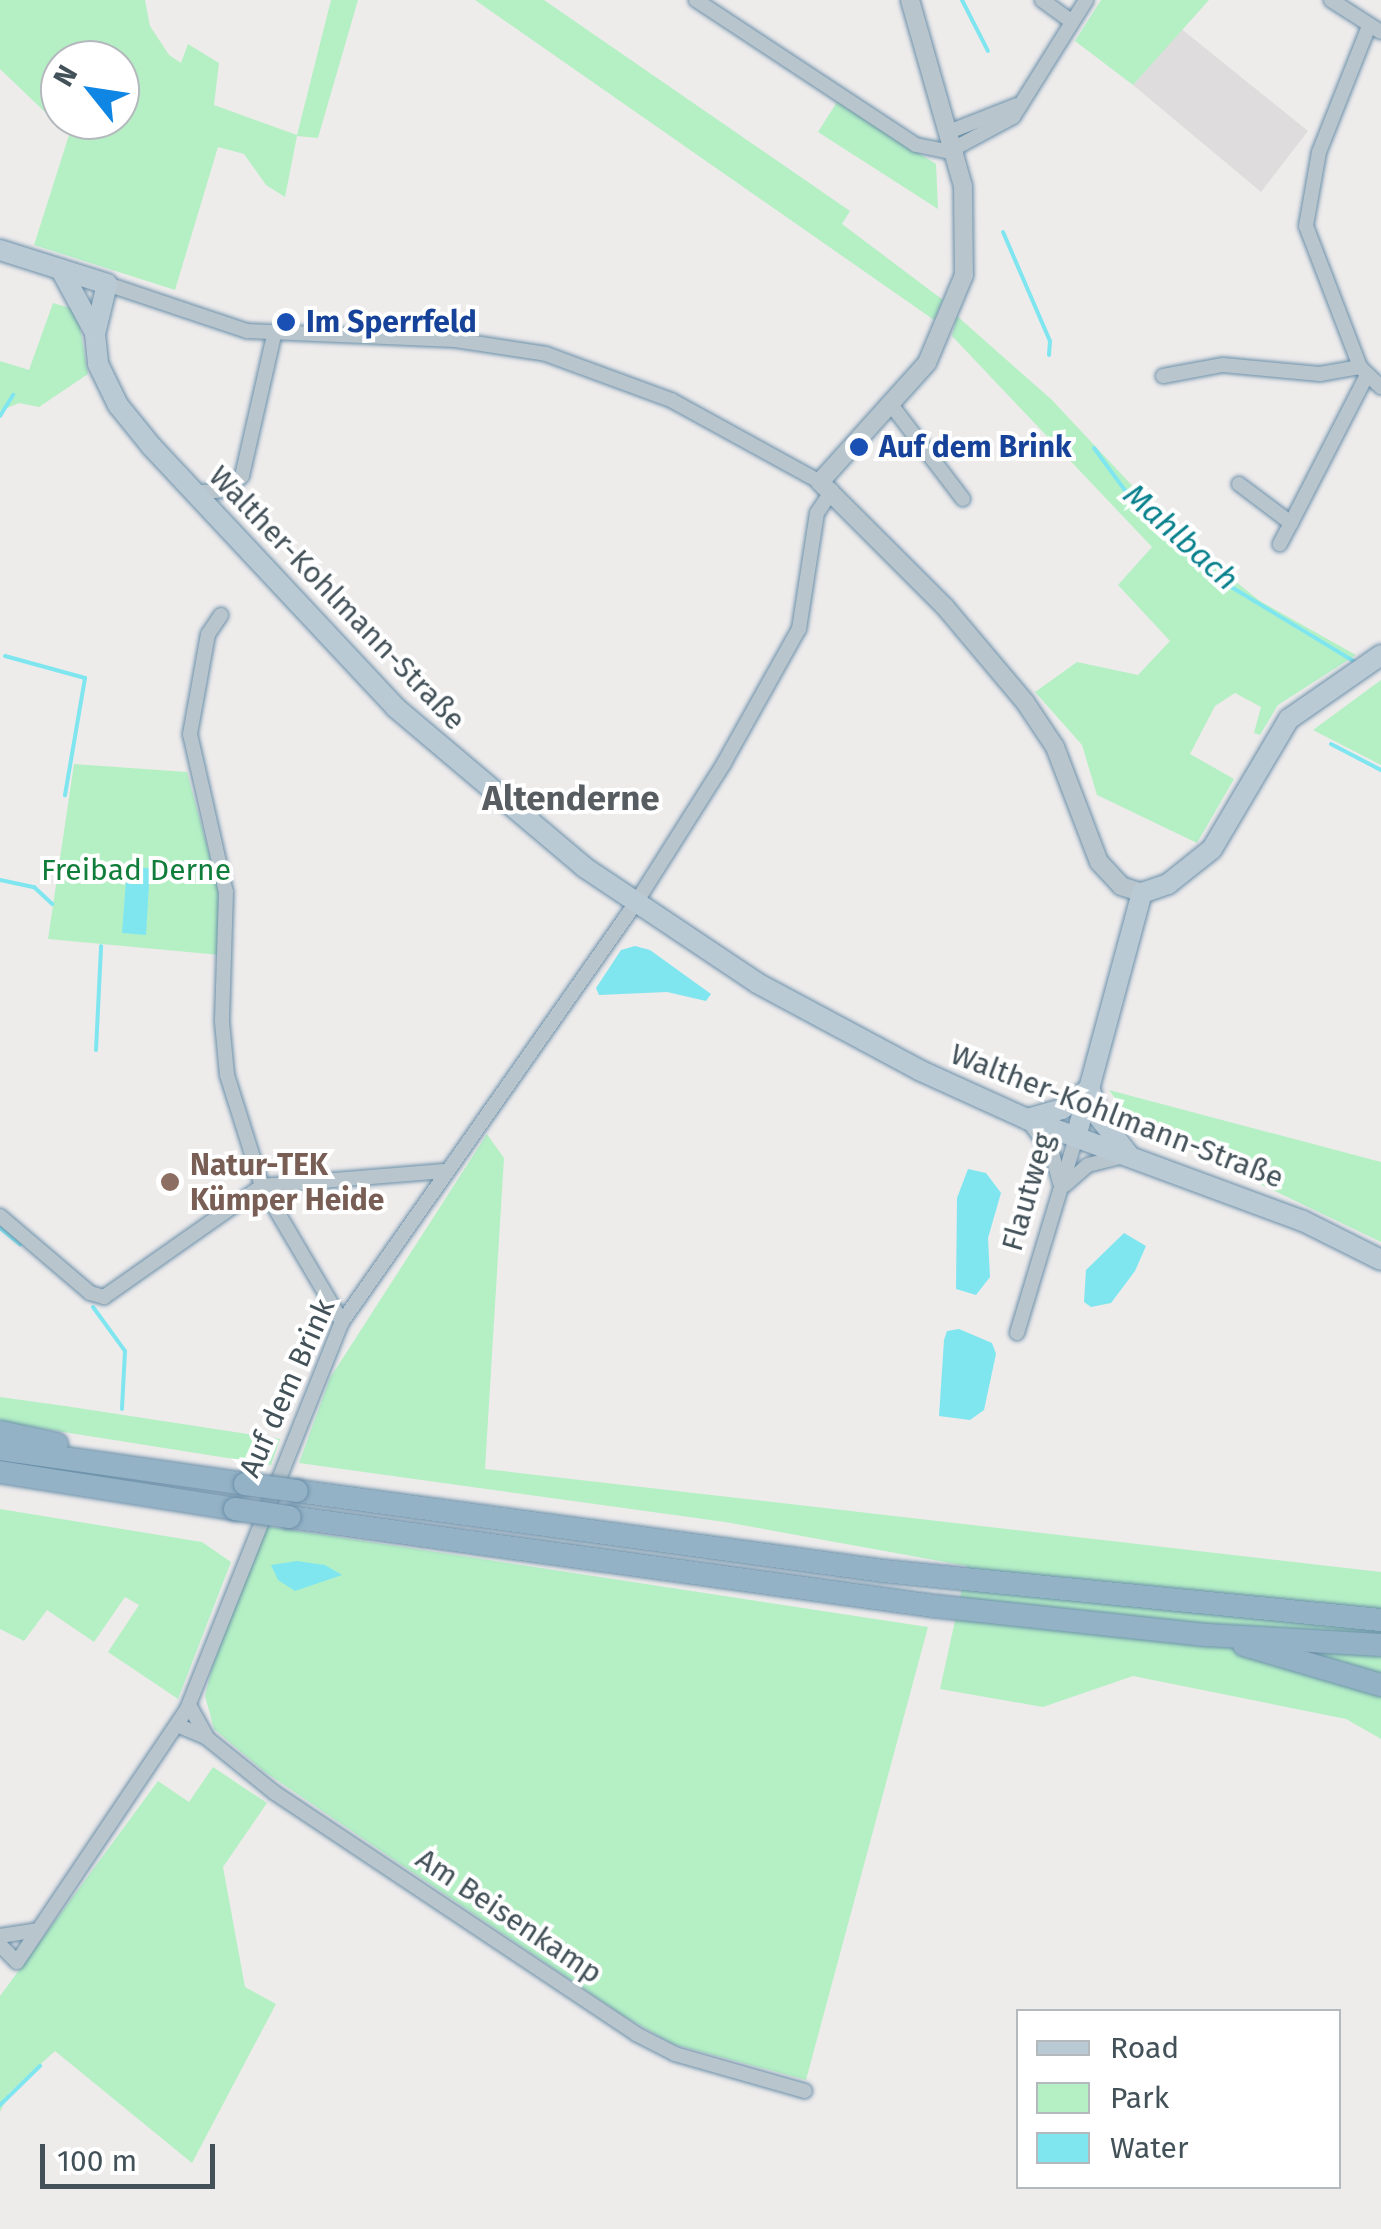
<!DOCTYPE html>
<meta charset="utf-8">
<style>
body{margin:0}
#map{position:relative;width:1381px;height:2229px;overflow:hidden;background:#eeebeb;font-family:"Fira Sans",sans-serif}
div>[style]{position:absolute}
[style*='--x']{left:calc(var(--x)*1px);top:calc(var(--y)*1px);width:calc(var(--w)*1px);rotate:calc(var(--a)*1deg)}
.education>*{inset:0;background:#dfdcdd}
.green>*{inset:0;background:#b5f0c5}
.water>*{inset:0;background:#7fe6f0}
.stream>*{height:4px;margin:-2px;padding:0 2px;transform-origin:2px;border-radius:2px;background:#7fe6f0}
.roads{filter:drop-shadow(0 0 2px #6b90aa) drop-shadow(0 0 2px #6b90aa)}
.minor>*{height:14px;margin:-7px;padding:0 7px;transform-origin:7px;border-radius:7px;background:#b8c5cc}
.tertiary>*{height:18px;margin:-9px;padding:0 9px;transform-origin:9px;border-radius:9px;background:#b8c5cc}
.secondary>*{height:20px;margin:-10px;padding:0 10px;transform-origin:10px;border-radius:10px;background:#bacad4}
.trunk>*{height:22px;margin:-11px;padding:0 11px;transform-origin:11px;border-radius:11px;background:#94b2c6}
.bridges{filter:drop-shadow(0 0 2px #6b90aa) drop-shadow(0 0 2px #6b90aa)}
.trunk-bridge>*{height:22px;margin:-11px;padding:0 11px;transform-origin:11px;border-radius:11px;background:#94b2c6}
.dots>*{width:28px;height:28px;translate:-50% -50%;box-sizing:border-box;border:5px solid #fff;border-radius:50%}
span{translate:-50% -50%;white-space:nowrap;text-align:center;line-height:1.15;-webkit-text-stroke:8px #fff;paint-order:stroke}
.transit-label{font-size:30px;color:#164399;font-weight:700}
.left{translate:0 -50%;text-align:left}
.street-label{font-size:30px;color:#435159}
.park-label{font-size:30px;color:#117d3a}
.education-label{font-size:30px;color:#785e54;font-weight:700}
.water-label{font-size:32px;color:#07808c;font-style:italic}
.quarter-label{font-size:35px;color:#585d61;font-weight:700}
.legend{position:absolute;left:1016px;top:2009px;width:325px;height:180px;box-sizing:border-box;background:#fff;border:2px solid #b4b9bd;margin:0;padding:12px 18px;list-style:none;font-size:30px;color:#435159}
.legend li{display:flex;align-items:center;gap:20px;height:50px}
.legend b{width:50px;border:2px solid #b4b9bd}
.north{position:absolute;left:40px;top:40px;width:100px;height:100px;box-sizing:border-box;background:#fff;border:2px solid #b4b9bd;border-radius:50%;rotate:300deg;font-size:28px;font-weight:700;line-height:40px;text-align:center;color:#435159}
.north::after{content:'';display:block;margin:auto;width:35px;height:45px;background:#0f86e4;clip-path:polygon(50% 0,100% 100%,50% 72%,0 100%)}
.scale{position:absolute;left:40px;top:2144px;width:175px;height:45px;box-sizing:border-box;border:5px solid #435159;border-top:0;padding-left:12px;font-size:30px;line-height:35px;white-space:nowrap;color:#435159;-webkit-text-stroke:8px #fff;paint-order:stroke}
</style>
<div id="map">
<div class="education">
<div style="clip-path:polygon(1179px 27px,1308px 131px,1261px 192px,1133px 85px)"></div>
</div>
<div class="green">
<div style="clip-path:polygon(evenodd,0 0,145px 0,150px 26px,169px 55px,181px 63px,188px 44px,219px 63px,214px 105px,297px 135px,331px 0,358px 0,318px 138px,297px 136px,285px 197px,266px 185px,244px 154px,218px 147px,175px 290px,34px 245px,69px 135px,0 69px,0 0,60px 60px,120px 60px,120px 120px,60px 120px,60px 60px)"></div>
<div style="clip-path:polygon(475px 0,544px 0,850px 211px,842px 224px,943px 300px,934px 320px)"></div>
<div style="clip-path:polygon(1101px 0,1209px 0,1133px 85px,1075px 41px)"></div>
<div style="clip-path:polygon(837px 102px,936px 164px,938px 209px,818px 132px)"></div>
<div style="clip-path:polygon(53px 303px,77px 310px,88px 374px,39px 407px,19px 403px,0 411px,0 361px,29px 370px)"></div>
<div style="clip-path:polygon(957px 316px,1052px 400px,1183px 540px,1260px 601px,1356px 655px,1278px 705px,1260px 735px,1254px 733px,1261px 707px,1235px 693px,1215px 706px,1190px 754px,1234px 779px,1197px 843px,1097px 795px,1082px 745px,1035px 692px,1077px 662px,1138px 675px,1170px 641px,1118px 585px,1152px 547px,952px 336px)"></div>
<div style="clip-path:polygon(1381px 680px,1381px 765px,1313px 730px)"></div>
<div style="clip-path:polygon(74px 764px,187px 772px,222px 901px,220px 955px,48px 939px)"></div>
<div style="clip-path:polygon(1109px 1090px,1381px 1162px,1381px 1242px,1133px 1123px)"></div>
<div style="clip-path:polygon(487px 1134px,504px 1158px,485px 1469px,1381px 1572px,1381px 1739px,1346px 1719px,1133px 1676px,1043px 1707px,940px 1689px,967px 1566px,725px 1522px,299px 1463px,330px 1378px)"></div>
<div style="clip-path:polygon(0 1397px,65px 1406px,280px 1439px,271px 1465px,0 1422px)"></div>
<div style="clip-path:polygon(0 1509px,202px 1542px,231px 1562px,178px 1699px,108px 1652px,139px 1605px,125px 1597px,94px 1642px,47px 1610px,24px 1641px,0 1629px)"></div>
<div style="clip-path:polygon(265px 1526px,928px 1627px,806px 2080px,673px 2044px,624px 2016px,265px 1772px,214px 1729px,205px 1696px,212px 1667px)"></div>
<div style="clip-path:polygon(213px 1767px,267px 1803px,223px 1867px,245px 1987px,276px 2004px,192px 2163px,55px 2051px,9px 2093px,0 2112px,0 1996px,158px 1781px,189px 1802px)"></div>
</div>
<div class="water">
<div style="clip-path:polygon(127px 867px,150px 868px,146px 935px,122px 933px)"></div>
<div style="clip-path:polygon(635px 946px,650px 950px,711px 994px,706px 1001px,667px 992px,599px 995px,596px 988px,621px 950px)"></div>
<div style="clip-path:polygon(968px 1169px,986px 1173px,1001px 1193px,988px 1238px,990px 1277px,976px 1295px,956px 1289px,957px 1198px)"></div>
<div style="clip-path:polygon(1124px 1233px,1146px 1246px,1135px 1271px,1111px 1303px,1091px 1307px,1084px 1302px,1086px 1270px)"></div>
<div style="clip-path:polygon(959px 1329px,992px 1343px,996px 1354px,984px 1410px,970px 1420px,939px 1416px,944px 1340px,947px 1331px)"></div>
<div style="clip-path:polygon(297px 1561px,325px 1565px,342px 1575px,295px 1591px,278px 1580px,271px 1565px)"></div>
</div>
<div class="stream">
<div style="--x:962;--y:0;--w:57;--a:63"></div>
<div style="--x:1003;--y:232;--w:119;--a:66.7"></div>
<div style="--x:1050;--y:341;--w:14;--a:94"></div>
<div style="--x:0;--y:416;--w:25;--a:-58"></div>
<div style="--x:1094;--y:448;--w:51;--a:53.8"></div>
<div style="--x:1124;--y:489;--w:136;--a:43.2"></div>
<div style="--x:1223;--y:582;--w:154;--a:31.2"></div>
<div style="--x:5;--y:656;--w:83;--a:15.4"></div>
<div style="--x:85;--y:678;--w:119;--a:99.7"></div>
<div style="--x:1331;--y:744;--w:56;--a:27.5"></div>
<div style="--x:0;--y:880;--w:35;--a:12"></div>
<div style="--x:34;--y:887;--w:25;--a:43"></div>
<div style="--x:96;--y:1050;--w:104;--a:-87.2"></div>
<div style="--x:0;--y:1228;--w:26;--a:39"></div>
<div style="--x:93;--y:1307;--w:54;--a:54"></div>
<div style="--x:125;--y:1351;--w:58;--a:93"></div>
<div style="--x:0;--y:2105;--w:56;--a:-44.3"></div>
</div>
<div class="roads">
<div class="minor">
<div style="--x:696;--y:0;--w:263;--a:33.4"></div>
<div style="--x:916;--y:145;--w:41;--a:11.3"></div>
<div style="--x:1042;--y:0;--w:37;--a:36"></div>
<div style="--x:1331;--y:0;--w:59;--a:32.6"></div>
<div style="--x:1369;--y:26;--w:136;--a:111.6"></div>
<div style="--x:1319;--y:152;--w:75;--a:100"></div>
<div style="--x:1306;--y:226;--w:151;--a:69"></div>
<div style="--x:1360;--y:367;--w:29;--a:44"></div>
<div style="--x:951;--y:131;--w:71;--a:-21.5"></div>
<div style="--x:955;--y:148;--w:66;--a:-28.1"></div>
<div style="--x:1013;--y:117;--w:138;--a:-58"></div>
<div style="--x:107;--y:284;--w:148;--a:18.6"></div>
<div style="--x:247;--y:331;--w:208;--a:2.5"></div>
<div style="--x:455;--y:340;--w:92;--a:8.7"></div>
<div style="--x:546;--y:354;--w:133;--a:20.2"></div>
<div style="--x:671;--y:400;--w:170;--a:28.8"></div>
<div style="--x:1163;--y:376;--w:61;--a:-10.4"></div>
<div style="--x:1223;--y:365;--w:97;--a:5.3"></div>
<div style="--x:1320;--y:374;--w:41;--a:-9.9"></div>
<div style="--x:889;--y:402;--w:122;--a:52.7"></div>
<div style="--x:1239;--y:484;--w:65;--a:36.9"></div>
<div style="--x:1291;--y:523;--w:24;--a:118"></div>
<div style="--x:192;--y:493;--w:34;--a:-5"></div>
<div style="--x:226;--y:490;--w:21;--a:-41"></div>
<div style="--x:242;--y:476;--w:145;--a:-77.2"></div>
<div style="--x:1291;--y:523;--w:164;--a:-62.8"></div>
<div style="--x:221;--y:615;--w:23;--a:124"></div>
<div style="--x:208;--y:634;--w:102;--a:100.2"></div>
<div style="--x:190;--y:734;--w:162;--a:77.2"></div>
<div style="--x:226;--y:892;--w:130;--a:91.8"></div>
<div style="--x:222;--y:1022;--w:53;--a:84.6"></div>
<div style="--x:227;--y:1075;--w:116;--a:72.5"></div>
<div style="--x:262;--y:1186;--w:158;--a:59.5"></div>
<div style="--x:1027;--y:1119;--w:42;--a:53.7"></div>
<div style="--x:1052;--y:1153;--w:31;--a:75"></div>
<div style="--x:1065;--y:1185;--w:30;--a:-41"></div>
<div style="--x:1088;--y:1165;--w:38;--a:-14"></div>
<div style="--x:0;--y:1216;--w:118;--a:40.5"></div>
<div style="--x:90;--y:1293;--w:15;--a:16"></div>
<div style="--x:104;--y:1297;--w:193;--a:-35.1"></div>
<div style="--x:262;--y:1186;--w:182;--a:-4.7"></div>
<div style="--x:1017;--y:1333;--w:205;--a:-73.2"></div>
<div style="--x:189;--y:1705;--w:38;--a:61"></div>
<div style="--x:177;--y:1725;--w:33;--a:23"></div>
<div style="--x:207;--y:1738;--w:87;--a:39"></div>
<div style="--x:275;--y:1793;--w:434;--a:33.7"></div>
<div style="--x:636;--y:2034;--w:44;--a:27.1"></div>
<div style="--x:675;--y:2054;--w:135;--a:15.9"></div>
<div style="--x:0;--y:1936;--w:38;--a:-9"></div>
<div style="--x:0;--y:1945;--w:24;--a:45"></div>
<div style="--x:17;--y:1962;--w:305;--a:-56.1"></div>
<div style="--x:187;--y:1709;--w:417;--a:-68.2"></div>
<div style="--x:342;--y:1322;--w:510;--a:-54.97"></div>
<div style="--x:635;--y:904;--w:167;--a:-57.7"></div>
<div style="--x:724;--y:763;--w:154;--a:-60.8"></div>
<div style="--x:799;--y:629;--w:117;--a:-81.2"></div>
<div style="--x:817;--y:513;--w:27;--a:-56"></div>
</div>
<div class="tertiary">
<div style="--x:910;--y:0;--w:193;--a:74.1"></div>
<div style="--x:963;--y:186;--w:89;--a:89.4"></div>
<div style="--x:964;--y:275;--w:95;--a:112.8"></div>
<div style="--x:927;--y:363;--w:160;--a:132"></div>
<div style="--x:820;--y:482;--w:177;--a:45"></div>
<div style="--x:945;--y:607;--w:124;--a:49.9"></div>
<div style="--x:1025;--y:702;--w:54;--a:56.3"></div>
<div style="--x:1055;--y:747;--w:123;--a:69.1"></div>
<div style="--x:1099;--y:862;--w:33;--a:47"></div>
<div style="--x:1121;--y:886;--w:22;--a:18"></div>
</div>
<div class="secondary">
<div style="--x:0;--y:250;--w:112;--a:17.6"></div>
<div style="--x:107;--y:284;--w:51;--a:103.5"></div>
<div style="--x:95;--y:334;--w:30;--a:84"></div>
<div style="--x:98;--y:364;--w:46;--a:64"></div>
<div style="--x:118;--y:405;--w:54;--a:51"></div>
<div style="--x:152;--y:447;--w:356;--a:46.9"></div>
<div style="--x:395;--y:707;--w:248;--a:40.2"></div>
<div style="--x:584;--y:867;--w:208;--a:33.8"></div>
<div style="--x:757;--y:983;--w:184;--a:28.2"></div>
<div style="--x:919;--y:1070;--w:119;--a:24.4"></div>
<div style="--x:1027;--y:1119;--w:294;--a:20.3"></div>
<div style="--x:1303;--y:1221;--w:87;--a:26.6"></div>
<div style="--x:61;--y:270;--w:67;--a:61.5"></div>
<div style="--x:1090;--y:1090;--w:27;--a:73"></div>
<div style="--x:1098;--y:1116;--w:48;--a:51.7"></div>
<div style="--x:1027;--y:1119;--w:36;--a:-16"></div>
<div style="--x:1062;--y:1109;--w:35;--a:-37"></div>
<div style="--x:1076;--y:1137;--w:253;--a:-74.9"></div>
<div style="--x:1142;--y:893;--w:28;--a:-19"></div>
<div style="--x:1168;--y:884;--w:56;--a:-38.5"></div>
<div style="--x:1212;--y:849;--w:151;--a:-59.4"></div>
<div style="--x:1289;--y:719;--w:112;--a:-34.8"></div>
</div>
<div class="trunk">
<div style="--x:0;--y:1432;--w:58;--a:11.9"></div>
<div style="--x:0;--y:1449;--w:247;--a:8.1"></div>
<div style="--x:0;--y:1472;--w:238;--a:8.9"></div>
<div style="--x:297;--y:1491;--w:591;--a:7.77"></div>
<div style="--x:883;--y:1571;--w:500;--a:5.62"></div>
<div style="--x:289;--y:1517;--w:651;--a:7.86"></div>
<div style="--x:934;--y:1606;--w:275;--a:6.1"></div>
<div style="--x:1207;--y:1635;--w:174;--a:3.3"></div>
<div style="--x:1244;--y:1645;--w:143;--a:16.3"></div>
</div>
</div>
<div class="bridges">
<div class="trunk-bridge">
<div style="--x:245;--y:1484;--w:52;--a:7.7"></div>
<div style="--x:235;--y:1509;--w:55;--a:8.4"></div>
</div>
</div>
<div class="dots">
<div style="left:286px;top:322px;background:#1a4fb4"></div>
<div style="left:859px;top:447px;background:#1a4fb4"></div>
<div style="left:170px;top:1182px;background:#8d6e63"></div>
</div>
<div class="transit-label">
<span class="left" style="left:306px;top:322px">Im Sperrfeld</span>
<span class="left" style="left:879px;top:447px">Auf dem Brink</span>
</div>
<div class="street-label">
<span style="left:337px;top:598px;rotate:46deg">Walther-Kohlmann-Straße</span>
<span style="left:1117px;top:1116px;rotate:21deg">Walther-Kohlmann-Straße</span>
<span style="left:1028px;top:1192px;rotate:-74deg">Flautweg</span>
<span style="left:287px;top:1388px;rotate:-66deg">Auf dem Brink</span>
<span style="left:509px;top:1916px;rotate:34deg">Am Beisenkamp</span>
</div>
<div class="park-label">
<span style="left:136px;top:870px">Freibad Derne</span>
</div>
<div class="education-label">
<span class="left" style="left:190px;top:1182px">Natur-TEK<br>Kümper Heide</span>
</div>
<div class="water-label">
<span style="left:1181px;top:537px;rotate:42deg">Mahlbach</span>
</div>
<div class="quarter-label">
<span style="left:571px;top:798px">Altenderne</span>
</div>
<ul class="legend">
<li><b style="height:12px;background:#bacad4"></b>Road</li>
<li><b style="height:28px;background:#b5f0c5"></b>Park</li>
<li><b style="height:28px;background:#7fe6f0"></b>Water</li>
</ul>
<div class="north">N</div>
<div class="scale">100 m</div>
</div>
